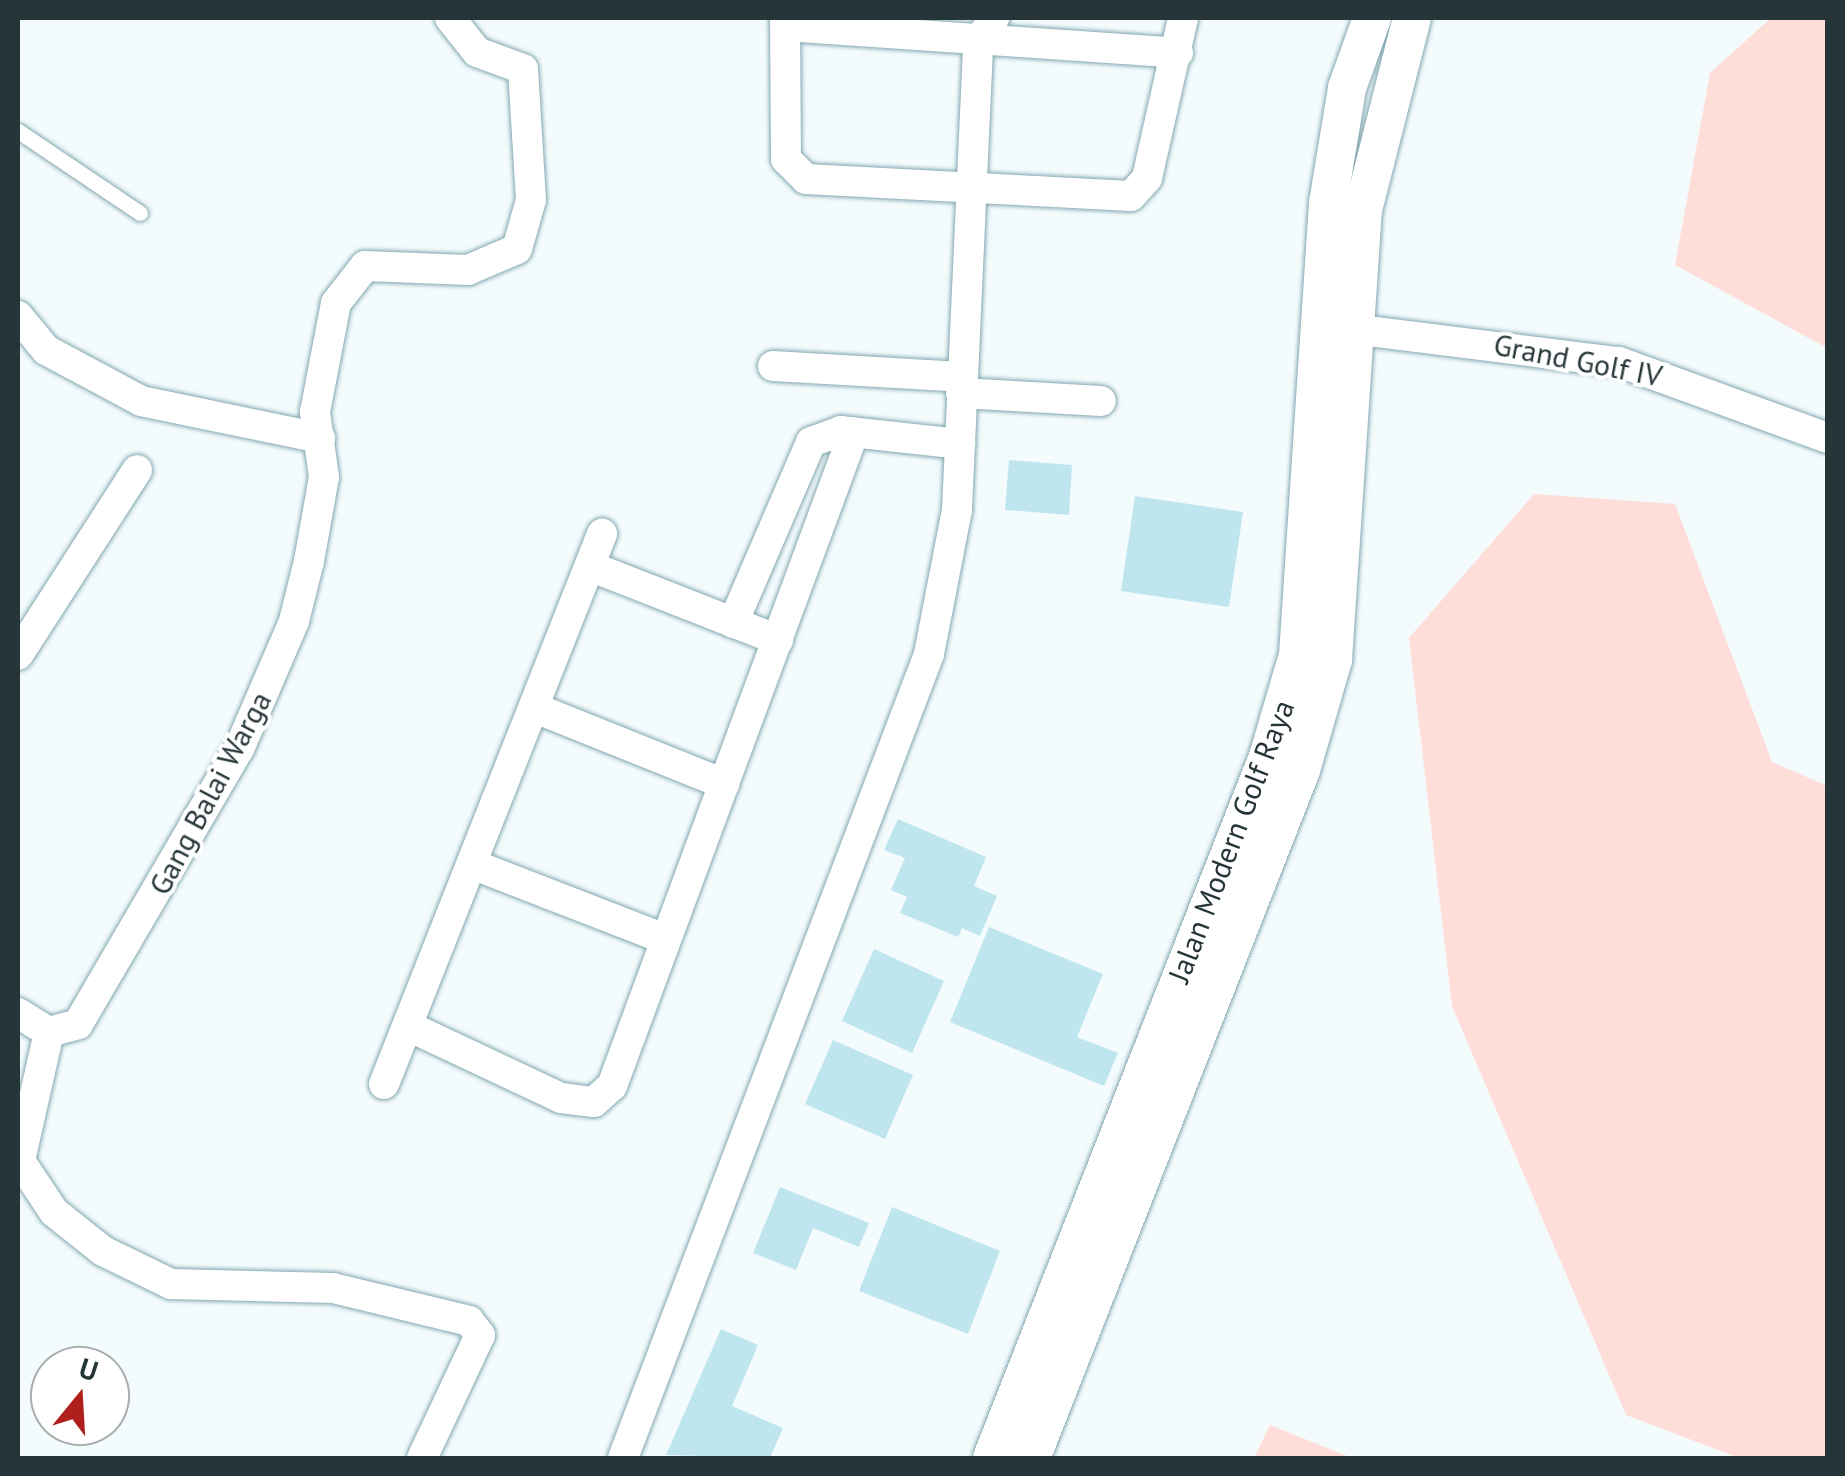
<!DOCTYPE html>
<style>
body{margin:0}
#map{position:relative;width:1845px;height:1476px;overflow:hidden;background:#f3fbfd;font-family:"PT Sans",sans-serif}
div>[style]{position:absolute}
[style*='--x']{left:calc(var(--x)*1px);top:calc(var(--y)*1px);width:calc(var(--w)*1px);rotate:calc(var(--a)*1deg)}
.green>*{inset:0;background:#ffddd8}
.building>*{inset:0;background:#bfe5ef}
.roads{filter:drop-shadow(0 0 2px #83a7b0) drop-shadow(0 0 2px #83a7b0)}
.service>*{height:15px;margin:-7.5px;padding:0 7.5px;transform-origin:7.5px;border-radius:7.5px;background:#fff}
.minor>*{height:30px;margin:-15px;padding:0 15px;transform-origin:15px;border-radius:15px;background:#fff}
.tertiary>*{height:38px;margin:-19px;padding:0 19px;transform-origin:19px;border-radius:19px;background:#fff}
span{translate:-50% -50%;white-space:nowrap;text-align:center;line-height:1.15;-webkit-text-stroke:8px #fff;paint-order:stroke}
.street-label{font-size:30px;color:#263538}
.frame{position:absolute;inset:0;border:20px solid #263538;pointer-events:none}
.north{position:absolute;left:30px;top:1346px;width:100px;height:100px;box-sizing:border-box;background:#fff;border:2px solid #a8aeaf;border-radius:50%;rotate:18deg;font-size:28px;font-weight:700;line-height:40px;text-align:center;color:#263538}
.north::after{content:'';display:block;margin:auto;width:35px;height:45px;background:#af1f1b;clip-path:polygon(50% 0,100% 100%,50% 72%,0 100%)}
</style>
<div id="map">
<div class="green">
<div style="clip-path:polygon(1771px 18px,1827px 18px,1827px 348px,1675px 265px,1710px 73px)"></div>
<div style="clip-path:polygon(1534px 494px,1675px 504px,1772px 762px,1827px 786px,1827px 1458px,1739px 1458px,1626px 1415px,1452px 1006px,1409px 638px)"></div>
<div style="clip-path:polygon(1270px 1425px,1352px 1458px,1254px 1458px)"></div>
</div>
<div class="building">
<div style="clip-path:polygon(1009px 460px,1072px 465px,1069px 515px,1005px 510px)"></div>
<div style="clip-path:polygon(1135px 496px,1243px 512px,1229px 607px,1121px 591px)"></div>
<div style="clip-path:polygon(898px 819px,986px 857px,974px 886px,997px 896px,980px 936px,962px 928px,958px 937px,900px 913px,907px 897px,891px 890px,905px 858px,884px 850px)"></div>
<div style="clip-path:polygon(989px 927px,1103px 974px,1077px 1037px,1118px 1053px,1104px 1086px,950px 1022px)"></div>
<div style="clip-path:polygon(874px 949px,944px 981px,912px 1053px,842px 1021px)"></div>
<div style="clip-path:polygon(833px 1040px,913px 1075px,885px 1139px,805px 1104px)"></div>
<div style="clip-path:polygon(780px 1187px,869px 1223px,859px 1247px,813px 1228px,796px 1270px,753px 1253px)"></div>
<div style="clip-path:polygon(892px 1207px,1000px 1251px,968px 1334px,859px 1291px)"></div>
<div style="clip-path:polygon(721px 1329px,758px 1345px,732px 1406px,783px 1428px,770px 1458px,666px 1455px)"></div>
</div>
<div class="roads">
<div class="service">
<div style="--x:18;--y:131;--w:147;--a:33.9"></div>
</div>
<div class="minor">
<div style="--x:785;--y:18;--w:141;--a:89.6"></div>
<div style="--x:786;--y:159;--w:28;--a:45"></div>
<div style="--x:806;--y:179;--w:325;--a:3"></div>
<div style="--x:1131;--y:196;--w:24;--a:-48"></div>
<div style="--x:1147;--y:178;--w:164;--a:-77.3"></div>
<div style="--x:785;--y:26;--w:394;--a:3.9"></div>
<div style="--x:18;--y:316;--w:44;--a:50.5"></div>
<div style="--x:46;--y:350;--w:108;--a:28.2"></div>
<div style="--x:141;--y:401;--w:183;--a:11.7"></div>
<div style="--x:1336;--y:327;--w:285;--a:7.1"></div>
<div style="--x:1619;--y:362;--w:222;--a:20"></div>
<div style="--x:773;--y:366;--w:189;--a:3.3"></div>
<div style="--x:961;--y:393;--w:140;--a:3.3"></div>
<div style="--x:592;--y:567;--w:200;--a:21.4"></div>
<div style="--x:733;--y:623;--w:197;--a:-66.7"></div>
<div style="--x:811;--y:442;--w:32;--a:-20"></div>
<div style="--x:841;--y:431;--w:120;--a:6.2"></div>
<div style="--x:18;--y:655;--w:220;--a:-57.2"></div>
<div style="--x:535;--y:708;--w:204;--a:21.9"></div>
<div style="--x:474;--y:865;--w:205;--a:21.2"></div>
<div style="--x:18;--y:1013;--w:36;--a:32"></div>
<div style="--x:49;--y:1032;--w:30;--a:-15"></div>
<div style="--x:78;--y:1024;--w:319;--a:-59.7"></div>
<div style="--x:239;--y:749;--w:139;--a:-66.7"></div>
<div style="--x:294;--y:621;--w:62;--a:-76"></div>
<div style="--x:309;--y:561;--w:85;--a:-79.9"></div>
<div style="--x:324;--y:477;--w:66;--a:-97.9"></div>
<div style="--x:315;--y:412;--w:111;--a:-79.1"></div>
<div style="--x:336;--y:303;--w:47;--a:-51.9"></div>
<div style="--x:365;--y:266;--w:103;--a:2.2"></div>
<div style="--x:468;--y:270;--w:53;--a:-23.2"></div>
<div style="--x:517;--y:249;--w:51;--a:-74.1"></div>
<div style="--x:531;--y:200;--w:131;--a:-93.5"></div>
<div style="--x:523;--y:69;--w:49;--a:-159.7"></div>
<div style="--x:477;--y:52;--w:43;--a:-128.5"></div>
<div style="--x:408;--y:1026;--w:169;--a:25.2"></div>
<div style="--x:561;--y:1098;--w:33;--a:7"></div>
<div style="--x:594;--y:1102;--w:24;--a:-42"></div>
<div style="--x:612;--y:1086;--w:697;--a:-69.69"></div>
<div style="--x:49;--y:1032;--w:132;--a:102.7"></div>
<div style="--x:20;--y:1161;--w:61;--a:56.3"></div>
<div style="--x:54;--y:1212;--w:63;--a:38.5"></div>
<div style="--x:103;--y:1251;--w:76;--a:25.9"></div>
<div style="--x:171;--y:1284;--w:162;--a:1.4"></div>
<div style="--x:333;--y:1288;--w:140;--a:13.6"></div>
<div style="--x:469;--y:1321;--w:18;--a:52"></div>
<div style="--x:480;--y:1335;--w:136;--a:115.2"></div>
<div style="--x:384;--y:1084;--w:592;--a:-68.38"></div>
<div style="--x:623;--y:1458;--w:860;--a:-69.16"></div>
<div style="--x:929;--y:654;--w:147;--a:-79"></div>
<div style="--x:957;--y:510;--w:468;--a:-87.4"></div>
<div style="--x:978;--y:42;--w:29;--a:-56"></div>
</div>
<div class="tertiary">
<div style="--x:992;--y:1458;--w:753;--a:-68.51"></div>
<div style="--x:1268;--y:757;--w:106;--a:-73.6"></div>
<div style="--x:1298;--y:655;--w:453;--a:-86.2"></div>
<div style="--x:1328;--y:203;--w:117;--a:-80.6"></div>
<div style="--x:1347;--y:88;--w:74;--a:-70.3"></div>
<div style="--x:1031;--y:1458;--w:739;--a:-68.57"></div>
<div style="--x:1301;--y:770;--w:115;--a:-73.8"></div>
<div style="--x:1333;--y:660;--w:451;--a:-86.2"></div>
<div style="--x:1363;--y:210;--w:198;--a:-75.7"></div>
</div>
</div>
<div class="street-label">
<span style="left:1578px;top:360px;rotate:11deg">Grand Golf IV</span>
<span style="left:210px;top:793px;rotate:-62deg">Gang Balai Warga</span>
<span style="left:1231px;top:841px;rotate:-69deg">Jalan Modern Golf Raya</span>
</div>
<div class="frame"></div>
<div class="north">U</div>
</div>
